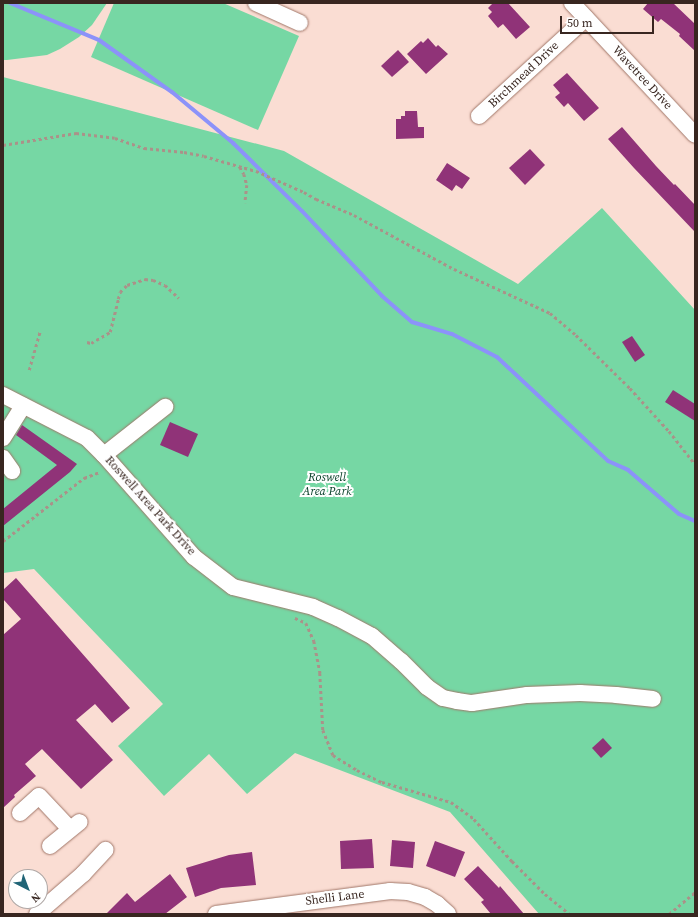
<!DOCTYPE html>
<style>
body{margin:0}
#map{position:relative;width:698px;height:917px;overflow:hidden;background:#faddd3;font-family:"Source Serif 4",serif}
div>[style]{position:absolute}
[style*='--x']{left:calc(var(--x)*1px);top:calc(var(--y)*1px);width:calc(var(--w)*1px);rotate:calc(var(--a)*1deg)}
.green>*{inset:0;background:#76d7a4}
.stream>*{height:4px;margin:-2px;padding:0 2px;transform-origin:2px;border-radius:2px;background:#8c92f9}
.building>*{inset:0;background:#903378}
.path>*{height:2.5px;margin-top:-1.25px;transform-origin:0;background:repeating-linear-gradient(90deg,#aa9289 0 3px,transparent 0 6px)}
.roads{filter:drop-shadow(0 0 1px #a17769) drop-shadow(0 0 1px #a17769)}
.minor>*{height:16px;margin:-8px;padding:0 8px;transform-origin:8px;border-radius:8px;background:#fff}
span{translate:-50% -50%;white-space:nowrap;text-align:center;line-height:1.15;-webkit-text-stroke:4px #fff;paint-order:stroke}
.street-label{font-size:12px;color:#382620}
.park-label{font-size:12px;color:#003b23;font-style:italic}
.frame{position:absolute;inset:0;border:4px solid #382620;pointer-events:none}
.north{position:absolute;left:8px;top:869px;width:40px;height:40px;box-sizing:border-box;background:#fff;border:1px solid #afa8a6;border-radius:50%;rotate:138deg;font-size:11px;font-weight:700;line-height:16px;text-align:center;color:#382620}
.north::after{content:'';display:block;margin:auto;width:14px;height:18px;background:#216577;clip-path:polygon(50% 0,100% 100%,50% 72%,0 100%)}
.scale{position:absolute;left:560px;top:16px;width:94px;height:18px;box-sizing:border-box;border:2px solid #382620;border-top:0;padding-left:5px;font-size:12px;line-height:14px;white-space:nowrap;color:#382620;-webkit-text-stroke:3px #fff;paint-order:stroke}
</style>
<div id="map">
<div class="green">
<div style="clip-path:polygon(3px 3px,107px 3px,92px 25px,79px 37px,60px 49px,47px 55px,7px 60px,3px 60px)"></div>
<div style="clip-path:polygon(114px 3px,223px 3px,299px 36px,258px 130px,91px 57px)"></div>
<div style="clip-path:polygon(3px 77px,284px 151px,518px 284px,602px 208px,695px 310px,695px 914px,539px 914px,450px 812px,295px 753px,247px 794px,209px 754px,164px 796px,118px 746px,163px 704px,34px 569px,3px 573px)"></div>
</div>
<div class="stream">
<div style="--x:10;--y:3;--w:96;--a:22.6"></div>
<div style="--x:99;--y:40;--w:90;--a:35.5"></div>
<div style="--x:172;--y:92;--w:80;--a:39.9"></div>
<div style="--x:233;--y:143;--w:97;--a:44.6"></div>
<div style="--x:302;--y:211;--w:117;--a:46.7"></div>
<div style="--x:382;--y:296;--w:40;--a:41"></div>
<div style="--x:412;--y:322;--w:42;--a:16.7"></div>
<div style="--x:452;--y:334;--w:51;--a:27.1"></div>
<div style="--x:497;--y:357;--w:152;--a:43.1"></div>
<div style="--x:608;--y:461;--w:22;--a:24"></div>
<div style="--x:628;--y:470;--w:67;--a:40.8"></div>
<div style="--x:679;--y:514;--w:17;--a:24"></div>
</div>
<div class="building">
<div style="clip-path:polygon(493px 3px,508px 3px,530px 27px,516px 39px,503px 24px,498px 28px,488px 16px,492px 12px,488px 8px)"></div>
<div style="clip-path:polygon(648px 3px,673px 3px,695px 24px,695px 51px,679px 36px,680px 34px,661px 19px,658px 22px,643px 9px)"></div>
<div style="clip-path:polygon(428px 38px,436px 47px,438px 45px,448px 54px,426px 74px,407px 54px,421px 41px,423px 43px)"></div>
<div style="clip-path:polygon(398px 50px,409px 62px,392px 77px,381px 66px)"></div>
<div style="clip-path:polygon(567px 73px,599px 108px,584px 121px,568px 103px,564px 107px,555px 97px,560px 93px,553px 85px)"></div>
<div style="clip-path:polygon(405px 111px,417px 111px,418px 127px,424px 127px,424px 138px,396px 139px,396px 119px,401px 119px,401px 116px,405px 116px)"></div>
<div style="clip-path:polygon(622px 127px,656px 166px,674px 185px,675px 184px,695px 205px,695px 232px,634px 168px,608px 139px)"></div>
<div style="clip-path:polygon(530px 149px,545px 165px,525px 185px,509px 168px)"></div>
<div style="clip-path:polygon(447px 163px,470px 178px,462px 189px,456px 185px,452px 191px,436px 180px)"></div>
<div style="clip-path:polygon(632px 336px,645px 355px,635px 362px,622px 342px)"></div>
<div style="clip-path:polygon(673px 390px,695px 404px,695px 421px,665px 402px)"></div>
<div style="clip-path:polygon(170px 422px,198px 434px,188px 457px,160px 445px)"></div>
<div style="clip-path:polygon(22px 425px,77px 464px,70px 472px,3px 526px,3px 509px,57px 465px,16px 435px)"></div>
<div style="clip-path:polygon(16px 578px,130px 708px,112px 723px,95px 704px,76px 720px,113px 760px,81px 789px,42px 749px,25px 764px,36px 776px,14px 795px,15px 797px,3px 808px,3px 635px,21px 619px,3px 599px,3px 590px)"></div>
<div style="clip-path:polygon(603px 738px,612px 748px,601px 758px,592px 748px)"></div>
<div style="clip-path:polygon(372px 839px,374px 868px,341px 869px,340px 841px)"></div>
<div style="clip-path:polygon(392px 840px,415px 842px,413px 868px,390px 866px)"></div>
<div style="clip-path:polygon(435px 841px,465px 852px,455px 877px,426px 866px)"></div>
<div style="clip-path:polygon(252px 852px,256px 885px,221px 888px,195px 897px,186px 868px,229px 855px)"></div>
<div style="clip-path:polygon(478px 866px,499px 888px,500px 886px,524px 914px,491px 914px,481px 902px,484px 900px,464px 879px)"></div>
<div style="clip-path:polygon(170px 874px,187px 897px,165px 914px,106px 914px,127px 893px,135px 902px)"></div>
</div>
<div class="path">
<div style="--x:3;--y:145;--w:74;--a:-9.3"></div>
<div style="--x:76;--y:133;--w:39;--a:7"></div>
<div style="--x:115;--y:138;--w:31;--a:19"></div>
<div style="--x:144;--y:148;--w:40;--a:5.7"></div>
<div style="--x:184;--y:152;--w:20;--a:11"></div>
<div style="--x:204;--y:156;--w:54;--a:16.1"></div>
<div style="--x:256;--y:171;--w:52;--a:23.6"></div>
<div style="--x:304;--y:192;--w:14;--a:30"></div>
<div style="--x:316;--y:199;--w:41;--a:22.8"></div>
<div style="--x:354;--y:215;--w:114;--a:28.4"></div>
<div style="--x:454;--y:269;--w:106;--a:24.6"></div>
<div style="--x:550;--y:313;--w:34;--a:40"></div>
<div style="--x:576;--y:335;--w:76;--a:44.5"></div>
<div style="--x:630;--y:388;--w:58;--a:47.8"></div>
<div style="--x:669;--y:431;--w:42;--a:51.8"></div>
<div style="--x:240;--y:167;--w:8;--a:60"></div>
<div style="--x:244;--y:174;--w:11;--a:75"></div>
<div style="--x:247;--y:185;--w:18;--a:96"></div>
<div style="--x:87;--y:342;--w:4;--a:14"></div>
<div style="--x:91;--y:343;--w:22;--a:-30"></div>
<div style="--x:110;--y:332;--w:34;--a:-76"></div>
<div style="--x:118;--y:299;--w:7;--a:-74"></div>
<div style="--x:120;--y:292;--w:10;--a:-45"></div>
<div style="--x:127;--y:285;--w:19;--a:-18"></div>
<div style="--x:145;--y:279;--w:8;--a:7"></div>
<div style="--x:153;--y:280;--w:13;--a:23"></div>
<div style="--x:165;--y:285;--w:19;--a:43"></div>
<div style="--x:29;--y:370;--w:41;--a:-74.2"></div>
<div style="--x:3;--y:541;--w:103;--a:-37.9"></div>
<div style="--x:84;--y:478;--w:17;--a:-21"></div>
<div style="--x:295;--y:618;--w:12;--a:24"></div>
<div style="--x:306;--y:623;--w:20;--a:66"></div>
<div style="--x:314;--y:641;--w:33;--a:79"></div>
<div style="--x:320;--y:673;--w:57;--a:87"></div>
<div style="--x:323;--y:730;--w:27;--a:68"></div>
<div style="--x:333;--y:755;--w:28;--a:32"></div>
<div style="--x:357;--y:770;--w:28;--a:26"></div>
<div style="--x:382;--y:782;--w:72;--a:16.2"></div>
<div style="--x:451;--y:802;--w:29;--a:36"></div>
<div style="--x:474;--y:819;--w:57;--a:47.9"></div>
<div style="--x:512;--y:861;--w:47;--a:45"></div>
<div style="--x:545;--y:894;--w:32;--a:39"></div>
<div style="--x:669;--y:914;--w:34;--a:-40"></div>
</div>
<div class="roads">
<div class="minor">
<div style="--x:256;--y:3;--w:48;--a:24.4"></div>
<div style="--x:572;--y:3;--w:180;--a:47"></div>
<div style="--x:479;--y:116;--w:145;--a:-42.5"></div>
<div style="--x:3;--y:395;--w:94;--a:27.1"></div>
<div style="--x:87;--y:438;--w:24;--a:45"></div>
<div style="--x:104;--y:455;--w:136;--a:48.6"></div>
<div style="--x:194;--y:557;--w:49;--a:37.6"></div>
<div style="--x:233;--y:587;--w:82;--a:14"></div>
<div style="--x:313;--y:607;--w:27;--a:24"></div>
<div style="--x:338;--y:618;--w:38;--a:28"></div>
<div style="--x:372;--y:636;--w:38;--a:41"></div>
<div style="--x:401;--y:661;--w:37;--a:45"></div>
<div style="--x:427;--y:687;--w:19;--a:35"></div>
<div style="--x:443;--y:698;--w:14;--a:12"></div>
<div style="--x:457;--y:701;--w:15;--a:8"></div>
<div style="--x:472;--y:703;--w:56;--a:-8.3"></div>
<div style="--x:527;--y:695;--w:53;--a:-2.2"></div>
<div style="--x:580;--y:693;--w:36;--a:3"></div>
<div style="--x:616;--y:695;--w:37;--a:6"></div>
<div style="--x:3;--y:438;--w:38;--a:-58"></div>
<div style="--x:104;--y:455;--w:78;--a:-38.2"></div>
<div style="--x:3;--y:458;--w:16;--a:55"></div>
<div style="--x:20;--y:813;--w:25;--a:-42"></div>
<div style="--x:39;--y:796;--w:45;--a:46.8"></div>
<div style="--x:50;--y:846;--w:38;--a:-39"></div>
<div style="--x:37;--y:914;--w:61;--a:-41"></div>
<div style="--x:83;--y:874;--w:33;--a:-47"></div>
<div style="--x:216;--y:914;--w:176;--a:-7.5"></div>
<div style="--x:390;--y:891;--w:18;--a:3"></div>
<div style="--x:408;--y:892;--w:18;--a:16"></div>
<div style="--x:425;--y:897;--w:14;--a:30"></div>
<div style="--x:437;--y:904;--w:15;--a:42"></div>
</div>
</div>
<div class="street-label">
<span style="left:524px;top:75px;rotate:-43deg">Birchmead Drive</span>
<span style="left:642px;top:78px;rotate:47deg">Wavetree Drive</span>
<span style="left:150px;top:506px;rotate:48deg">Roswell Area Park Drive</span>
<span style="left:335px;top:898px;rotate:-7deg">Shelli Lane</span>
</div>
<div class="park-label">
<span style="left:327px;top:485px">Roswell<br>Area Park</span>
</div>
<div class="frame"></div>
<div class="north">N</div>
<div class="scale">50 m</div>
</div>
